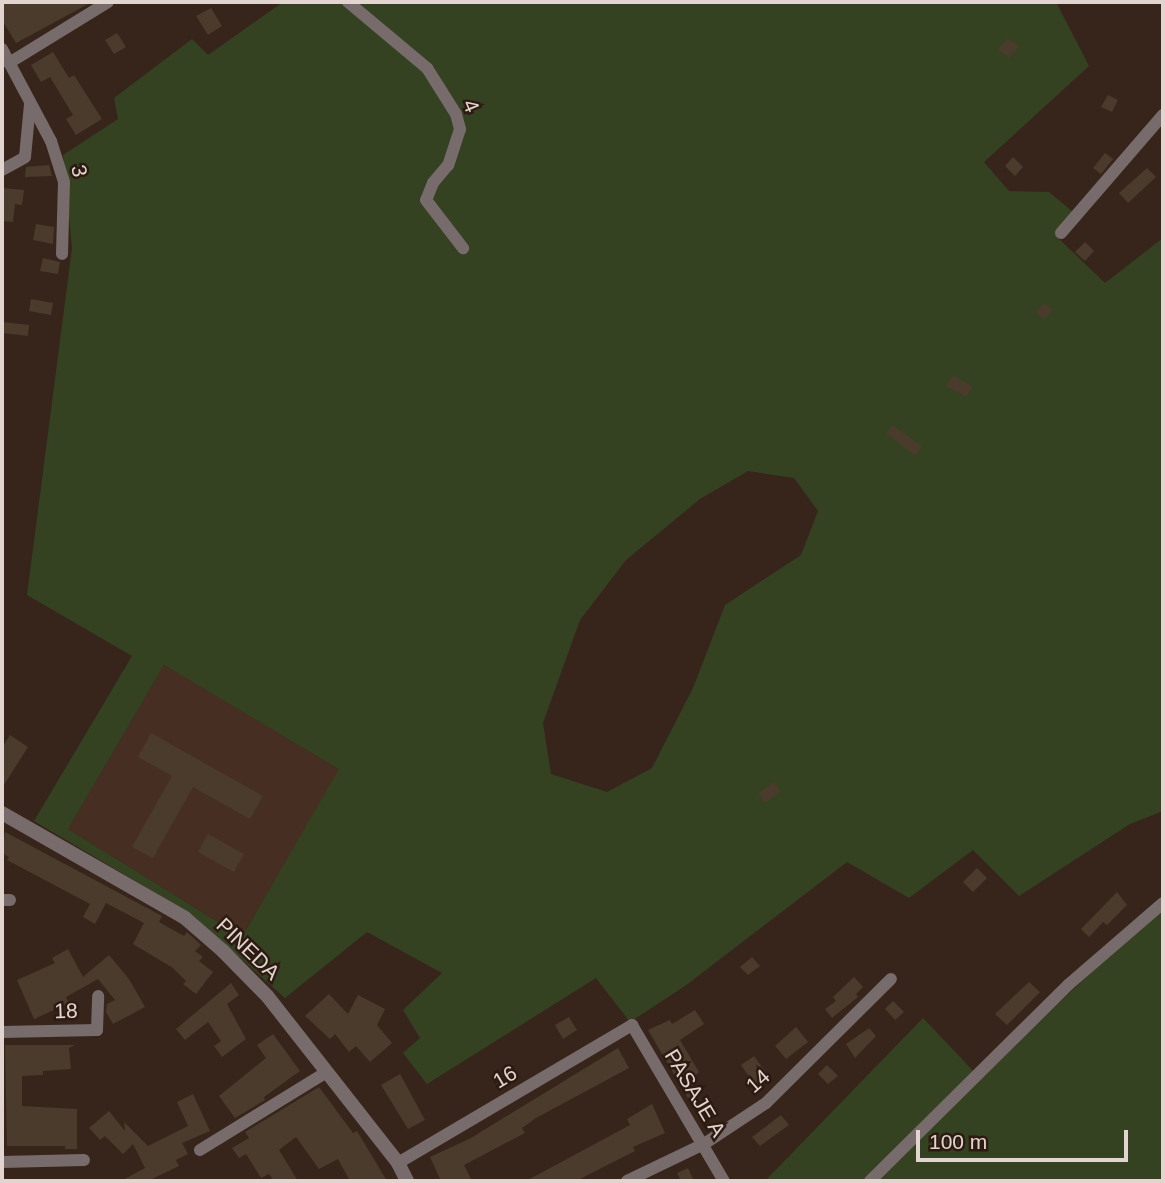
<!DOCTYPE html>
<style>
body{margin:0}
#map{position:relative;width:1165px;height:1183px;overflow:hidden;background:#37251b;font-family:Helvetica,sans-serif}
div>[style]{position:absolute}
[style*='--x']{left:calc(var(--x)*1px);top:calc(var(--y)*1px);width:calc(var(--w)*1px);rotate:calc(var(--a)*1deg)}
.built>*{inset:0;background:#462f22}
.green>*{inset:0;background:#344222}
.building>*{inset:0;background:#4a3b2c}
.minor>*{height:12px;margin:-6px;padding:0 6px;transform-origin:6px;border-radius:6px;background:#776b6b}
.tertiary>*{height:14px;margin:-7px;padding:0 7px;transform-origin:7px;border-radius:7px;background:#776b6b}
span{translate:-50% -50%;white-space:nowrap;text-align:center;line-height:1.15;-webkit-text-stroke:5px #2d1b12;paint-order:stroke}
.street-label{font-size:21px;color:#e2d5cf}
.frame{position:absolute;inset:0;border:4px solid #e2d5cf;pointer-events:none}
.scale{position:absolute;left:916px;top:1130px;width:212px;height:32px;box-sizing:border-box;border:4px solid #e2d5cf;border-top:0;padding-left:9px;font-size:21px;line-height:24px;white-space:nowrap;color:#e2d5cf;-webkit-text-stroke:5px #2d1b12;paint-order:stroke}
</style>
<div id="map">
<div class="built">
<div style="clip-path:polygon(164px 665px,340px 769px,242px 937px,68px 829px)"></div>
</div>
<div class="green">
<div style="clip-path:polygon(evenodd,283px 2px,1056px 2px,1089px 66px,984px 162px,1009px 191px,1049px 192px,1073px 212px,1056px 236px,1105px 283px,1163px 238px,1163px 811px,1130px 824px,1019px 896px,973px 850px,909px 898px,847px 862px,685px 986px,630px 1022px,596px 978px,427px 1084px,403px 1053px,420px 1038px,403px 1010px,442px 973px,367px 932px,285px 998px,191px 914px,34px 821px,132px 656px,27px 595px,72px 248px,63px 155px,118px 119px,114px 98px,192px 39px,208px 55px,283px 2px,748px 471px,794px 478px,818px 511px,801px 555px,725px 605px,693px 688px,652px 768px,607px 792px,551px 774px,543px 723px,580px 620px,626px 560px,700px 499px,748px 471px,283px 2px,164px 665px,339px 769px,242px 937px,68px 829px,164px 665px)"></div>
<div style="clip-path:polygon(1163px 906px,1163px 1181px,765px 1181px,923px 1018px,979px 1077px)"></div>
</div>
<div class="building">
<div style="clip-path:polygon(2px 2px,92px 2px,16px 43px,2px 20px)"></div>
<div style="clip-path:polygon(211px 8px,222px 26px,208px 35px,196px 16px)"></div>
<div style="clip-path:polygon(117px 33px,126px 47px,114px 54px,105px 40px)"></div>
<div style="clip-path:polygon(1008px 38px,1019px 47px,1009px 58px,998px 49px)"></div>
<div style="clip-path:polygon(53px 52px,69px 78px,74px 75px,102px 119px,76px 135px,66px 119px,73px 115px,50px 77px,41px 82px,31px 65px)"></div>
<div style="clip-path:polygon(1108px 95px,1118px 100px,1112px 112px,1101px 107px)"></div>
<div style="clip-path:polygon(1105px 153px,1113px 159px,1101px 174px,1093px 168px)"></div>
<div style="clip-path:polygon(1013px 157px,1023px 167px,1015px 176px,1005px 166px)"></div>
<div style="clip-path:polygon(49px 165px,52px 176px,25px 177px,26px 167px)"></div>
<div style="clip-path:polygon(1147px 168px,1156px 177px,1128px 203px,1119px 193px)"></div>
<div style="clip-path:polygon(3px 188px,24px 190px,22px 205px,15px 204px,13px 222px,2px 221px)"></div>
<div style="clip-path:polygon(36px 224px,54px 227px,53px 244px,33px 240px)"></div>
<div style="clip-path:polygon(1085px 242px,1094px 251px,1085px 261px,1075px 252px)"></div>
<div style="clip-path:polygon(43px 258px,60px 262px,58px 274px,40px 271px)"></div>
<div style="clip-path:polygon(31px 299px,53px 303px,51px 315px,29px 311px)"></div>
<div style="clip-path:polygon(1044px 303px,1053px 310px,1044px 319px,1036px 312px)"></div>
<div style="clip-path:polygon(2px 322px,29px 325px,28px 336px,2px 333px)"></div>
<div style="clip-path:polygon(953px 375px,973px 387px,966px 397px,946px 386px)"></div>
<div style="clip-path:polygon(893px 425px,922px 447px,915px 456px,886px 433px)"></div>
<div style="clip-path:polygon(151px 733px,263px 796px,250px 819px,193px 787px,153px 858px,132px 847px,172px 776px,138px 757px)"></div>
<div style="clip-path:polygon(10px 735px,28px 747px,2px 788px,2px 748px)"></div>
<div style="clip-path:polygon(774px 782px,781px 791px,765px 803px,758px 793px)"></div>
<div style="clip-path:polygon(5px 832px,162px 916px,159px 922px,184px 936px,187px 932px,201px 945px,195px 951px,203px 957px,199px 961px,213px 972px,196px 994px,183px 984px,186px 981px,173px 968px,133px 944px,144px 923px,106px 903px,95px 924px,83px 917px,90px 904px,7px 860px,9px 857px,2px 853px)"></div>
<div style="clip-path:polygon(208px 834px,244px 854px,234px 872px,198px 852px)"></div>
<div style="clip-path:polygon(977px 868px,987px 878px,973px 892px,963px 882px)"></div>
<div style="clip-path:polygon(1117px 892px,1127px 905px,1107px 925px,1103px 922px,1089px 937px,1081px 929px)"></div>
<div style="clip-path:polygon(68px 949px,83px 977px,109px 955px,129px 979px,145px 1007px,113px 1024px,106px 1012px,107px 1004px,115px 1000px,98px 979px,66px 997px,69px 1003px,34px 1019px,17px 980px,55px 963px,52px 958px)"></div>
<div style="clip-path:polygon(752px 957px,760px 966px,748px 975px,740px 967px)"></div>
<div style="clip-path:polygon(854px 977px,863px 987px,856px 994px,858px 997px,832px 1018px,825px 1009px,836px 1001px,833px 997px)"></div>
<div style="clip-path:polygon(1029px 982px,1040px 992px,1007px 1025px,995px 1014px)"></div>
<div style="clip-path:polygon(231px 983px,239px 995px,227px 1004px,246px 1039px,222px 1057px,214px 1046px,221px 1041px,208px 1022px,185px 1040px,176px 1029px)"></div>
<div style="clip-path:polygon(329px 994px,348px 1014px,358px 995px,385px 1009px,377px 1025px,392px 1043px,370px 1062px,356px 1046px,349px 1052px,335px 1034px,330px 1039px,305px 1016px)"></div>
<div style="clip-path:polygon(893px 1001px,904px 1012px,895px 1020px,885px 1009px)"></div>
<div style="clip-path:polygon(695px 1010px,704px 1024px,680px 1040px,699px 1072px,691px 1079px,699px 1093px,688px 1098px,648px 1030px,670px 1020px,672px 1024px)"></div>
<div style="clip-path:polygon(569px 1017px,577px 1030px,563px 1039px,555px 1025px)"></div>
<div style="clip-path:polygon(796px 1027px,808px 1042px,786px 1059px,775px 1046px)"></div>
<div style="clip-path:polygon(869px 1028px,876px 1036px,855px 1058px,846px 1044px)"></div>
<div style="clip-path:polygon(273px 1034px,300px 1071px,264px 1097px,265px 1100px,235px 1118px,219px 1096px,266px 1058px,257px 1045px)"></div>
<div style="clip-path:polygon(5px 1045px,75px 1045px,69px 1048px,71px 1069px,43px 1071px,43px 1075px,22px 1076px,22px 1106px,77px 1109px,77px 1149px,65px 1149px,65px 1146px,7px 1146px)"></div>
<div style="clip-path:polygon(618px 1048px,629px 1068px,536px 1118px,522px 1128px,525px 1133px,464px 1165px,472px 1181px,441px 1181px,430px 1157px,471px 1138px)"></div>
<div style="clip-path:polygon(754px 1056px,770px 1078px,757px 1088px,741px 1065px)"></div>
<div style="clip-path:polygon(827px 1065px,838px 1076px,828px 1084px,818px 1074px)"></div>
<div style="clip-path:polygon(400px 1074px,425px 1120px,408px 1129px,381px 1085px)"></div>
<div style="clip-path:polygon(319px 1087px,353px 1133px,357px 1131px,387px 1181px,350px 1181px,338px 1159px,319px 1169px,296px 1137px,279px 1150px,298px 1181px,274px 1181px,269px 1174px,261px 1178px,246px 1154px,239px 1158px,232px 1148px,249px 1138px,245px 1132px)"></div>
<div style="clip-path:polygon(193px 1094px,210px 1131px,182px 1143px,188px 1154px,176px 1160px,179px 1166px,148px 1181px,121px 1181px,145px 1168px,133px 1144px,123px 1154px,105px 1136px,100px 1140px,89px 1128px,109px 1111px,125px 1131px,124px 1122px,148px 1146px,188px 1126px,177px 1102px)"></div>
<div style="clip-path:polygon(652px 1104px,665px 1133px,633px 1147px,635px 1151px,576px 1181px,526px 1181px,630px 1125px,627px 1119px)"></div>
<div style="clip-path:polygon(781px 1115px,789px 1125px,760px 1146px,752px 1137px)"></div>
<div style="clip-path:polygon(688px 1168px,694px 1181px,681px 1181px,677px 1173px)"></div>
</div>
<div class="minor">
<div style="--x:348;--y:2;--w:103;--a:39.9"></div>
<div style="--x:427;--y:68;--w:54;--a:57.8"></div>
<div style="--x:456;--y:114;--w:16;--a:75"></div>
<div style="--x:460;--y:129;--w:38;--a:108"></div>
<div style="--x:448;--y:165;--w:23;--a:130"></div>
<div style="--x:433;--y:183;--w:18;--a:112"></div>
<div style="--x:426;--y:200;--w:61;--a:52.4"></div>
<div style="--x:2;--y:49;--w:104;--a:62"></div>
<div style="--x:51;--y:141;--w:43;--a:72.4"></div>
<div style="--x:64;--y:182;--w:72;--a:91.6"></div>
<div style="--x:9;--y:63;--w:116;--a:-31.6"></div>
<div style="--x:2;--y:170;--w:26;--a:-29"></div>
<div style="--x:25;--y:157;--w:53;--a:-84.6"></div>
<div style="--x:1061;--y:233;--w:156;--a:-49.2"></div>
<div style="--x:2;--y:900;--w:8;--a:0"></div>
<div style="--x:2;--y:1032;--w:95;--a:-1.2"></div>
<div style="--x:97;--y:1030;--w:34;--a:-88"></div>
<div style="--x:200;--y:1150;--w:149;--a:-31.6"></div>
<div style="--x:2;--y:1162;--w:82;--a:-1.4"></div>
<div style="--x:398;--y:1163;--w:272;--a:-30.5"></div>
<div style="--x:632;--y:1025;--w:181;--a:59.5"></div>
<div style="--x:627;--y:1181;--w:85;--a:-25.7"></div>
<div style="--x:704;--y:1144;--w:74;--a:-33.5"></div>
<div style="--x:766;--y:1103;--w:176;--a:-44.8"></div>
<div style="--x:870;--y:1181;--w:279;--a:-44.7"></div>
<div style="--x:1068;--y:985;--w:125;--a:-40.8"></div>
</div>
<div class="tertiary">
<div style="--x:2;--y:813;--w:211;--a:29.8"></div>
<div style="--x:185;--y:918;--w:50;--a:41"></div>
<div style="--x:223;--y:951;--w:64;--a:45.6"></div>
<div style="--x:268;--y:997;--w:211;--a:51.9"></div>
<div style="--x:398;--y:1163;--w:20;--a:63"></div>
</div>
<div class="street-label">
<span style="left:471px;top:106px;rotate:67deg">4</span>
<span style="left:79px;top:171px;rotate:77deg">3</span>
<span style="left:248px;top:949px;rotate:44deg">PINEDA</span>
<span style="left:66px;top:1011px;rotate:-2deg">18</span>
<span style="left:505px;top:1077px;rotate:-31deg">16</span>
<span style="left:758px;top:1081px;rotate:-41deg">14</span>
<span style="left:695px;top:1093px;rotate:59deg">PASAJE A</span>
</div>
<div class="frame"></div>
<div class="scale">100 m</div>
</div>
